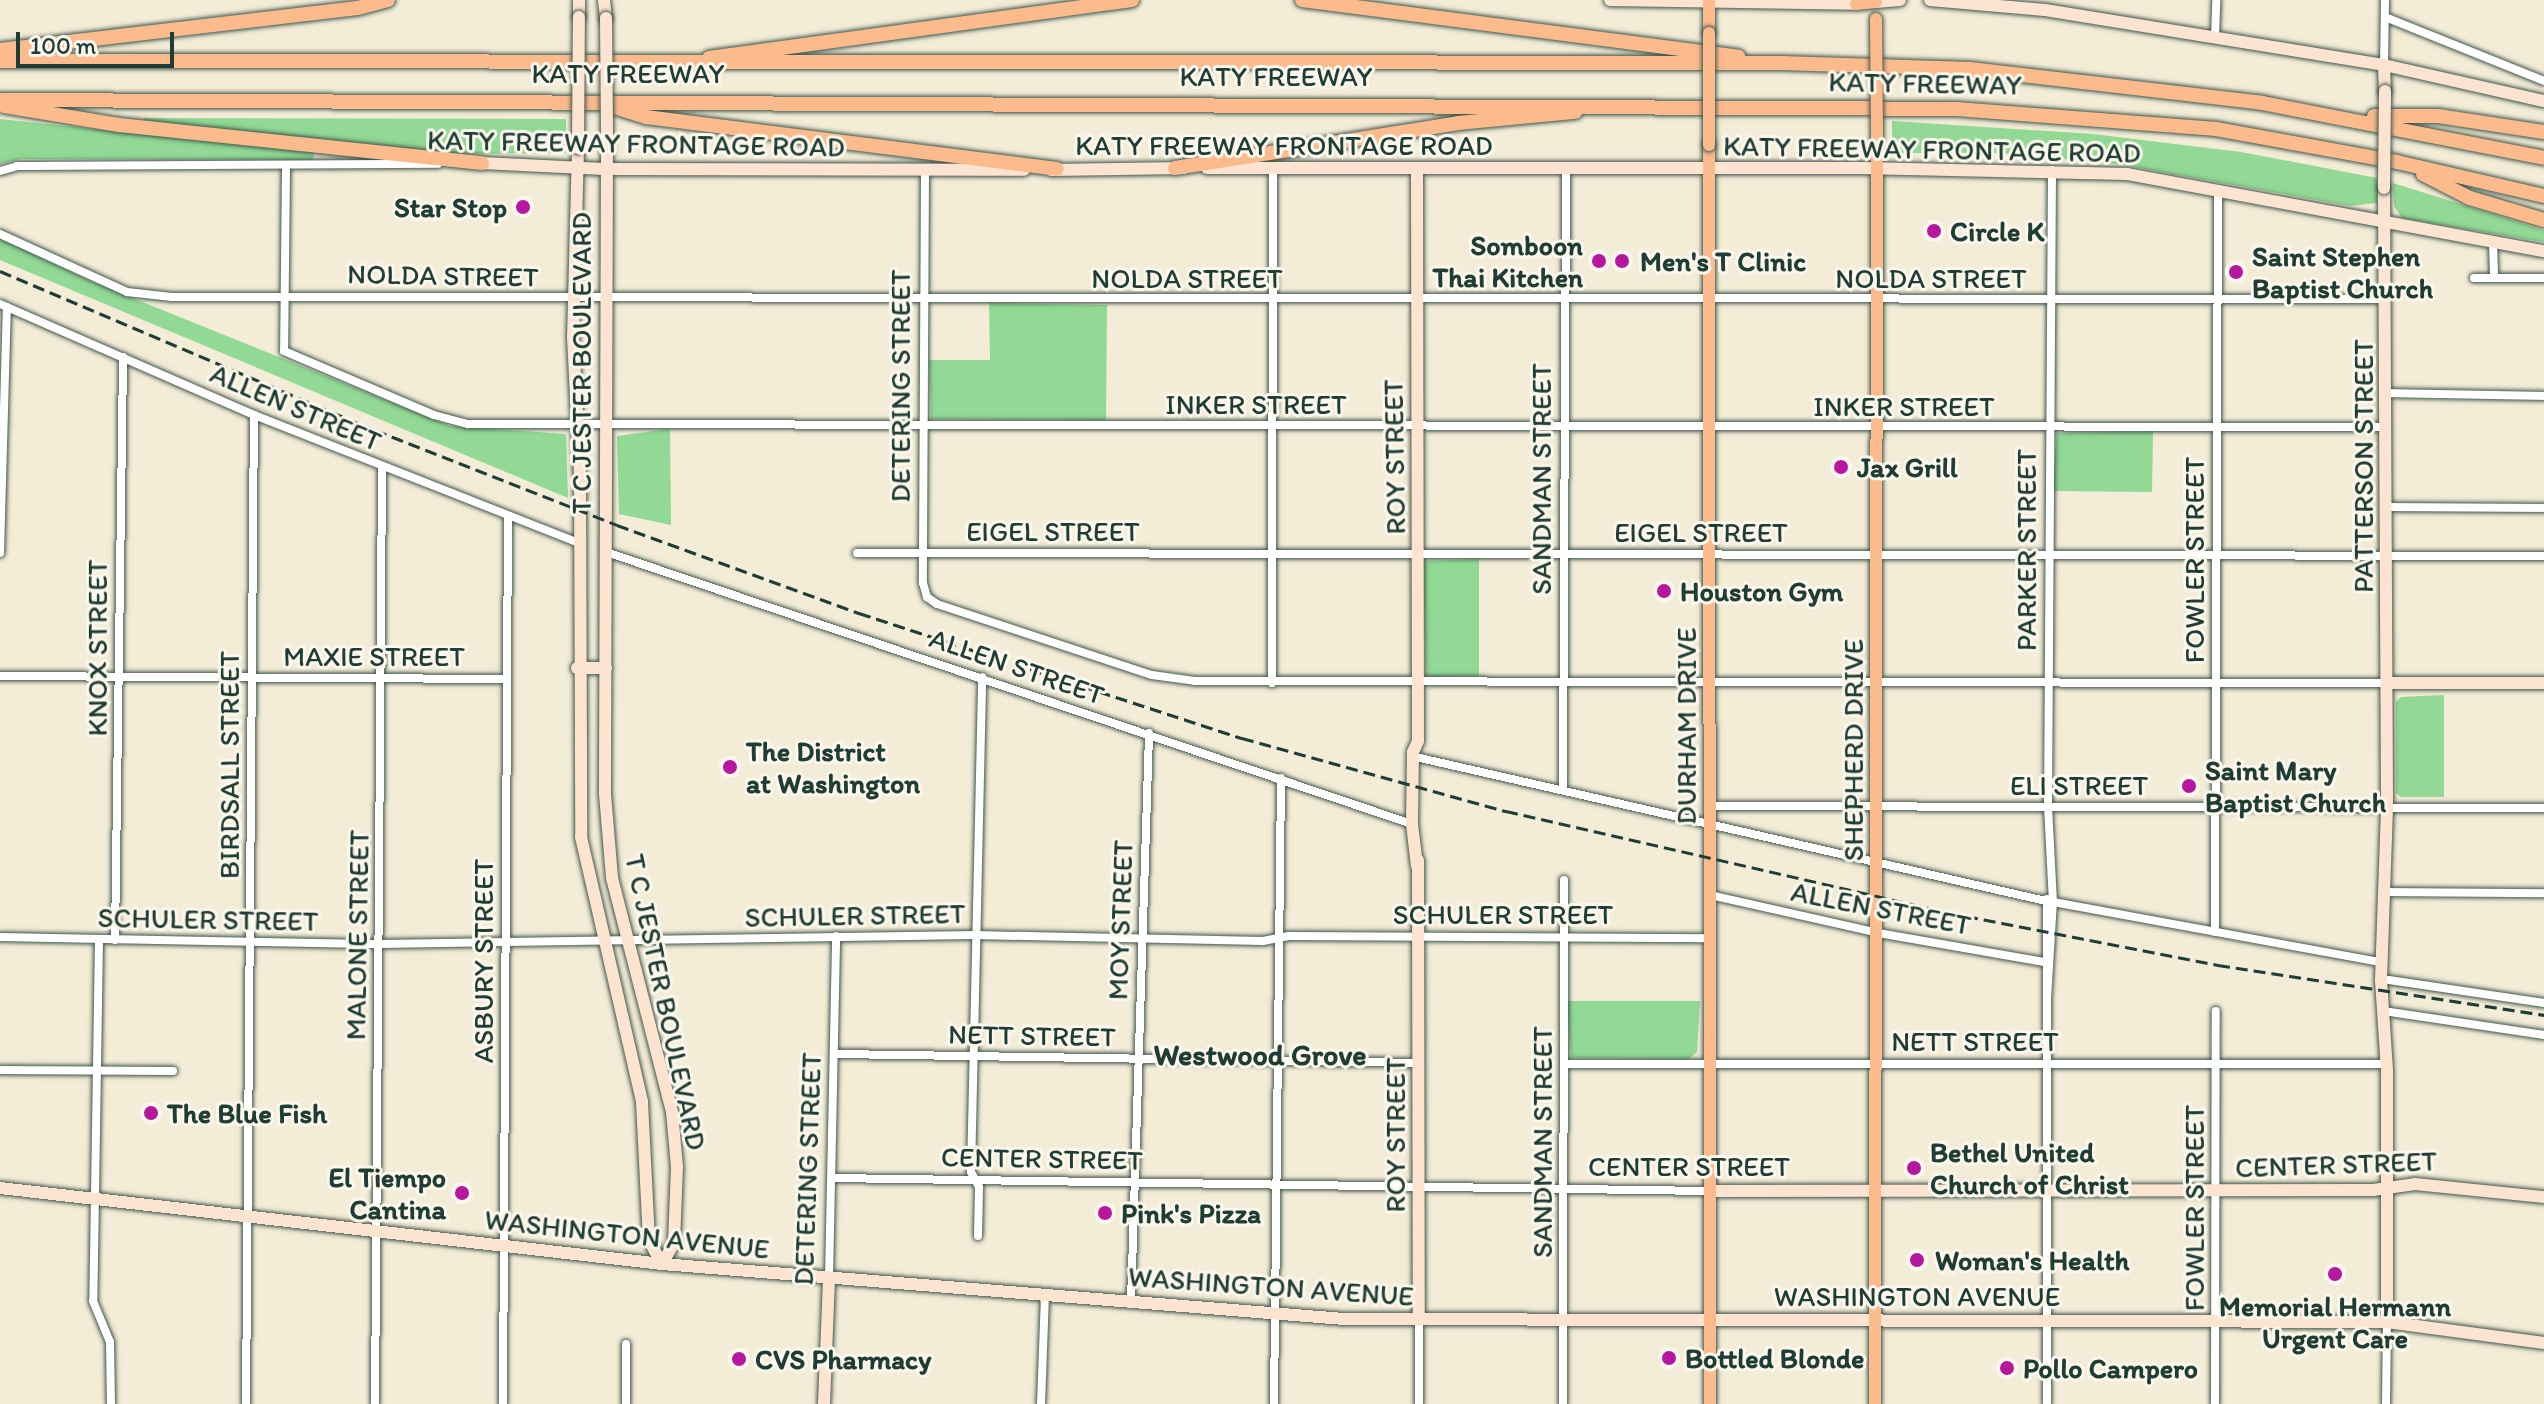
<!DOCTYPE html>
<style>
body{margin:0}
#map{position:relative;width:2544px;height:1404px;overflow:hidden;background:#f3ecd6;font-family:Itim,sans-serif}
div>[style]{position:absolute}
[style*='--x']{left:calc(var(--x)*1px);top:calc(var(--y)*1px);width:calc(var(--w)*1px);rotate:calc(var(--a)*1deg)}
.green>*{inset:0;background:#91d994}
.roads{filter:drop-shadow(0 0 2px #3f574c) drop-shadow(0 0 2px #3f574c)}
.street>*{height:8px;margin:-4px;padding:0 4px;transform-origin:4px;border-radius:4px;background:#fff}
.secondary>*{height:12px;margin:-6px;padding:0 6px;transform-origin:6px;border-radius:6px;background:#fde4d1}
.primary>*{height:12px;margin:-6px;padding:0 6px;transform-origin:6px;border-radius:6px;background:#fbbb8d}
.highway>*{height:14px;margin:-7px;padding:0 7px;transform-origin:7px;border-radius:7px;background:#fbbb8d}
.rail>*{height:3px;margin-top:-1.5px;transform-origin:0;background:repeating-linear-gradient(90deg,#1f3d34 0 12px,transparent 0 18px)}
.bridges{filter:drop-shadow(0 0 2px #3f574c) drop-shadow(0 0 2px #3f574c)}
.secondary-bridge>*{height:12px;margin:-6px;padding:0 6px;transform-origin:6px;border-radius:6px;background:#fde4d1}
.primary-bridge>*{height:12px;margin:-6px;padding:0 6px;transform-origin:6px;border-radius:6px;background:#fbbb8d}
.dots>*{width:22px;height:22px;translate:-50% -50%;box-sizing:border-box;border:4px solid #fbf7ec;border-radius:50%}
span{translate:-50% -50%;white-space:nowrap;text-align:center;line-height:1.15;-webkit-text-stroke:6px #fbf7ec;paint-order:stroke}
.street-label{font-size:28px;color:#1f3d34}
.poi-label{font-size:28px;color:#1f3d34;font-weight:700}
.right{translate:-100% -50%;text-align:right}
.left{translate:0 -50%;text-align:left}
.neighbourhood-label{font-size:30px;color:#1f3d34;font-weight:700}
.scale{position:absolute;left:16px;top:32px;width:158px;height:36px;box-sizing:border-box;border:4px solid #1f3d34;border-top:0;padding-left:10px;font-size:24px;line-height:28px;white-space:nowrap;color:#1f3d34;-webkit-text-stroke:6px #fbf7ec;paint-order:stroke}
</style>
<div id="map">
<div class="green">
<div style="clip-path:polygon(144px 118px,566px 119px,566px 153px,461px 154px,144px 125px)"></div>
<div style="clip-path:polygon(0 119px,314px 152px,313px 160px,20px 159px,0 164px)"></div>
<div style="clip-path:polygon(1892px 121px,2093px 134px,2241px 152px,2377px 178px,2377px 203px,2350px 206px,2117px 164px,1999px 153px,1892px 153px)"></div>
<div style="clip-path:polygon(2393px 183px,2544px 230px,2544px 242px,2402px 218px,2394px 206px)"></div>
<div style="clip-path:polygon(0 238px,88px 280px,450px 426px,566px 434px,568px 498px,0 260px)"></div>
<div style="clip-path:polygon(989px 303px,1107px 305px,1106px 420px,931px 419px,929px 360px,990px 360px)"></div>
<div style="clip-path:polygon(670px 429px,671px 525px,619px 514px,617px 436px)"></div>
<div style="clip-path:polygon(2153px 431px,2152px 492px,2052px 491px,2057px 433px)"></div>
<div style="clip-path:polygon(1479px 559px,1479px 676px,1426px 677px,1423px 561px)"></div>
<div style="clip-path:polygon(2444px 695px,2444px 797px,2401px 797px,2396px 793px,2396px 702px,2401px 697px)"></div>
<div style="clip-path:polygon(1567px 1001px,1700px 1001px,1697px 1052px,1689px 1059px,1571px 1058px)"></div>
</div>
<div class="roads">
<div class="street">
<div style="--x:2385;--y:17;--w:171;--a:21.9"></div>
<div style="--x:2215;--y:38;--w:38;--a:-88"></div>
<div style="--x:2384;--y:65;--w:65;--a:-89.1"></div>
<div style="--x:286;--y:169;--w:182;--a:90.6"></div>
<div style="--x:284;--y:351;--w:163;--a:23.1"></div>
<div style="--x:434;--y:415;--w:35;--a:15"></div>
<div style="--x:468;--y:424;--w:1919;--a:0.09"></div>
<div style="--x:925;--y:170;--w:413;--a:90.3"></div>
<div style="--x:923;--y:583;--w:15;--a:74"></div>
<div style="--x:927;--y:597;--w:12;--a:35"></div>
<div style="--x:937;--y:604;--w:226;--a:18.3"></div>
<div style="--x:1152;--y:675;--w:43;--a:7.9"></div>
<div style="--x:1195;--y:681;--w:1192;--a:0.1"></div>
<div style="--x:0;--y:171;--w:18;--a:-16"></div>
<div style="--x:17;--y:166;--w:421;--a:-0.3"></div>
<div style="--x:0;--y:234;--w:140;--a:24.5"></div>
<div style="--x:127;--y:292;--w:45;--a:6.3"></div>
<div style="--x:172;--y:297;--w:2214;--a:0.05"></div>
<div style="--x:2493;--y:244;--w:34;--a:88"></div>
<div style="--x:2474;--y:278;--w:70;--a:0"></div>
<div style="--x:0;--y:304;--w:277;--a:23.6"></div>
<div style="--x:254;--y:415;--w:349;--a:21.5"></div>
<div style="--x:2386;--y:393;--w:158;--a:1.1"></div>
<div style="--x:2387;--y:507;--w:157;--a:0.4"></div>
<div style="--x:606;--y:552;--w:851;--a:18.65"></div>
<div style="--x:0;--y:553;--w:246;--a:-88.4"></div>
<div style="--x:857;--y:553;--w:1687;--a:0.1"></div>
<div style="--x:0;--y:676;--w:507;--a:0.34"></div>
<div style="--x:1272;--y:683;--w:515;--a:-89.89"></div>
<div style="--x:1420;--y:758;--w:642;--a:12.87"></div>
<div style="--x:1563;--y:790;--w:621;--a:-89.72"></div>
<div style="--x:1710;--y:806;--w:834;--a:0.14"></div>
<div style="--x:2385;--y:892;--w:159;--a:0.4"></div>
<div style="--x:1710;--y:895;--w:172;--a:12.7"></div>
<div style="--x:1878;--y:933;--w:169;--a:9.9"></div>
<div style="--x:2047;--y:899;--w:505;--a:90"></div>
<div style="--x:2053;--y:902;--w:333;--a:10.4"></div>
<div style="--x:2215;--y:932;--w:743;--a:-89.77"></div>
<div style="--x:0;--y:937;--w:380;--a:1.1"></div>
<div style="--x:380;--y:944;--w:595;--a:-0.87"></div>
<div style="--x:975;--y:935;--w:288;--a:1.2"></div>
<div style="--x:1263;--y:941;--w:26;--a:-11"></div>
<div style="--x:1289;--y:936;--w:421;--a:0.3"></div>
<div style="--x:99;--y:939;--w:362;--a:90.9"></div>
<div style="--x:93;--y:1301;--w:44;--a:67.5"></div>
<div style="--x:110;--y:1342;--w:62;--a:89.1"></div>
<div style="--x:115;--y:940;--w:583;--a:-89.21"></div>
<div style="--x:2389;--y:980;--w:157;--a:8.4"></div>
<div style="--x:2047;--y:999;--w:97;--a:-86.5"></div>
<div style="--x:2053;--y:902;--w:95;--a:-93"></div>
<div style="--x:2048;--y:807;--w:637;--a:-89.64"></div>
<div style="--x:2390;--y:1012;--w:156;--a:8.5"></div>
<div style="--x:836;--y:1054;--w:583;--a:0.88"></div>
<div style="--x:1564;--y:1064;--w:822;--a:0"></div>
<div style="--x:0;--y:1070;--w:173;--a:0.3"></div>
<div style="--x:832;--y:1178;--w:877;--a:0.85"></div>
<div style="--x:978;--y:1236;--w:49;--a:-88.8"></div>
<div style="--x:979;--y:1187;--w:17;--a:-118"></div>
<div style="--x:971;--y:1172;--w:495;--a:-88.7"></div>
<div style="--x:829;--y:1278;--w:342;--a:-88.8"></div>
<div style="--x:1131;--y:1301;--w:568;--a:-88.18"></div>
<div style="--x:626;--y:1344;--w:60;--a:90"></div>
<div style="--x:246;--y:1404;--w:989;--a:-89.54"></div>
<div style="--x:375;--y:1404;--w:937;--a:-89.57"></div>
<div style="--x:503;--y:1404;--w:886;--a:-89.68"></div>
<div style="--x:1041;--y:1404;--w:110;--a:-87.9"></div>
<div style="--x:1274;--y:1404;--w:626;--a:-89.36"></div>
<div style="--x:1419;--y:1404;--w:84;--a:-90"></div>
<div style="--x:1563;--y:1404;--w:524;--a:-89.89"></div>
<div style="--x:2215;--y:1404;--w:393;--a:-89.9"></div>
<div style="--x:2386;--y:1404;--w:82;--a:-89.3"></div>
</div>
<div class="secondary">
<div style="--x:579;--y:0;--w:17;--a:90"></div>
<div style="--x:604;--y:0;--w:18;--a:84"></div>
<div style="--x:1610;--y:0;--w:246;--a:0.9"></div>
<div style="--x:1930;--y:0;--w:115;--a:5"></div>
<div style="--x:2045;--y:10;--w:343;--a:9.2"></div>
<div style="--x:2384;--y:65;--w:164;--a:12.7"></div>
<div style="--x:1876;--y:2;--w:24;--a:-5"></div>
<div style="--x:2384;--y:65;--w:26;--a:88"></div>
<div style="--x:607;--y:143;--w:651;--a:90.18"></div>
<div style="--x:605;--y:794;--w:84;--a:85.2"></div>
<div style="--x:612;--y:878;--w:242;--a:75.6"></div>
<div style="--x:672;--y:1112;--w:55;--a:84.8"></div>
<div style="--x:677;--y:1167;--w:76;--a:92.3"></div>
<div style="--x:674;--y:1243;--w:24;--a:120"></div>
<div style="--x:578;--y:148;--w:189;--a:91.5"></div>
<div style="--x:573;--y:337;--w:136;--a:87.1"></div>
<div style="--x:580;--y:473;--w:364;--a:89.8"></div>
<div style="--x:581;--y:837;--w:272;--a:77"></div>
<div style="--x:642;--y:1102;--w:138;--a:87.1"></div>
<div style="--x:649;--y:1240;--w:27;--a:62"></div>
<div style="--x:482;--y:163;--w:122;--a:2.8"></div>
<div style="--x:604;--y:169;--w:420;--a:0.1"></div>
<div style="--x:1207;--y:168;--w:655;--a:0"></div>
<div style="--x:1862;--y:168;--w:265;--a:1.3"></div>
<div style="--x:2127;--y:174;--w:424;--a:10.5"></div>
<div style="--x:1417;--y:169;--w:572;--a:89.9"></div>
<div style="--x:1418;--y:741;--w:12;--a:114"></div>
<div style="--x:1413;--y:752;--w:72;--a:90.8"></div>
<div style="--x:1412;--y:824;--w:42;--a:83.2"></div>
<div style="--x:1051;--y:170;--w:133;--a:-0.9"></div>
<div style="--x:2384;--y:188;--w:620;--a:89.72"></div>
<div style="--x:2387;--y:808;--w:172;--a:92"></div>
<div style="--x:2381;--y:980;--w:91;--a:86.2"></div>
<div style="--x:2387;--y:1071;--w:251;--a:90"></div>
<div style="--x:577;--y:668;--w:29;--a:0"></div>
<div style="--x:2387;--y:683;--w:157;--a:0"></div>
<div style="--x:1418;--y:860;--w:460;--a:89.9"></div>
<div style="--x:0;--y:1188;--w:666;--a:6.55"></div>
<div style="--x:662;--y:1264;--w:684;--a:4.61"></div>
<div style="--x:1344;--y:1319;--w:1043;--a:0.16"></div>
<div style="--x:2387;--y:1322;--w:158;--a:7.6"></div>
<div style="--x:1709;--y:1191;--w:664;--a:-0.09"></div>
<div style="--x:2373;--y:1190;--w:42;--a:-8.1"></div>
<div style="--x:2415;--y:1184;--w:130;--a:5.8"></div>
<div style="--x:824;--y:1404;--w:126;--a:-87.7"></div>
</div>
<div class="primary">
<div style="--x:1709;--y:0;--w:33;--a:90"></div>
<div style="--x:1856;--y:4;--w:20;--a:-6"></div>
<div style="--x:1709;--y:145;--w:1259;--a:89.95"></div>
<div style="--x:1875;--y:1404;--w:1258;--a:-89.91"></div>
</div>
<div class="highway">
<div style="--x:1302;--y:0;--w:440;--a:7.4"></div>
<div style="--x:0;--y:50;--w:360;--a:-6.7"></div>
<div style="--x:358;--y:8;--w:31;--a:-15"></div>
<div style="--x:709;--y:58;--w:427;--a:-7.8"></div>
<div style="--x:0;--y:61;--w:1782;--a:0.06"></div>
<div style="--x:1782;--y:63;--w:188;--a:1.8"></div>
<div style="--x:1970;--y:69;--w:294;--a:6.6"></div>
<div style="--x:2262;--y:103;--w:287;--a:11"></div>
<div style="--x:0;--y:100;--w:1957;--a:0.26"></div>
<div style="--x:1957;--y:109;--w:260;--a:4.4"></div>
<div style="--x:2216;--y:129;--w:184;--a:10.3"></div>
<div style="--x:2397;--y:162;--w:151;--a:13"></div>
<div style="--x:605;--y:104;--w:43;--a:17.6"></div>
<div style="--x:646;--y:117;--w:414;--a:7.2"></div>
<div style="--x:4;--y:106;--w:117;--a:9.4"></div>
<div style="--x:119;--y:125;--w:365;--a:6"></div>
<div style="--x:2374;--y:116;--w:64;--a:0"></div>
<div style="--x:2438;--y:116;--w:107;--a:8.6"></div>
<div style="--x:1175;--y:168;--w:287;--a:-9"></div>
<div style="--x:1458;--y:123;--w:118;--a:-5.4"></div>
<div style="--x:2423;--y:174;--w:53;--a:27.1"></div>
<div style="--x:2470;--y:198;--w:77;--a:16.6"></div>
</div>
</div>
<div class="rail">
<div style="--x:0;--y:271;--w:407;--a:23"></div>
<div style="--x:375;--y:430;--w:260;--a:21.4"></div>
<div style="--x:617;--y:525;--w:258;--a:20"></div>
<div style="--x:859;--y:613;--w:403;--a:18.1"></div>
<div style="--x:1242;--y:738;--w:274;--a:15.5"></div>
<div style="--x:1506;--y:811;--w:472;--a:12.9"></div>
<div style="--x:1966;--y:916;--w:257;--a:11"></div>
<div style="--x:2218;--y:965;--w:330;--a:8.7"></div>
</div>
<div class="bridges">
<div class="secondary-bridge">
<div style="--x:606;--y:18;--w:125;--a:89.5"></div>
<div style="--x:578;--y:148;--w:131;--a:-89.6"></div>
<div style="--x:2384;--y:188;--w:97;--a:-89.4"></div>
</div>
<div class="primary-bridge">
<div style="--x:1876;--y:19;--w:127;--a:89.5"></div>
<div style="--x:1709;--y:145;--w:112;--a:-90"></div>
</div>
</div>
<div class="dots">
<div style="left:523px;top:207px;background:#b5179e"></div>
<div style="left:1934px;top:231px;background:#b5179e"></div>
<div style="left:1599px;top:261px;background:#b5179e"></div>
<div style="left:1622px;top:261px;background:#b5179e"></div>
<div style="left:2236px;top:272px;background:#b5179e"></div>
<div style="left:1841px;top:467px;background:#b5179e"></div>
<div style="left:1664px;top:591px;background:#b5179e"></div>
<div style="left:730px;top:767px;background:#b5179e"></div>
<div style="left:2189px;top:786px;background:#b5179e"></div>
<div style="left:151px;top:1113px;background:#b5179e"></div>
<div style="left:1914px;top:1168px;background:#b5179e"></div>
<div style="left:462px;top:1193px;background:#b5179e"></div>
<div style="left:1105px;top:1213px;background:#b5179e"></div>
<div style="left:1917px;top:1260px;background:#b5179e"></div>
<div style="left:2335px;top:1274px;background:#b5179e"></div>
<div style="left:1669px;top:1358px;background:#b5179e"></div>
<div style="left:739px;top:1359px;background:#b5179e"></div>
<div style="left:2007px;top:1368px;background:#b5179e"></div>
</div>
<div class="street-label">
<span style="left:628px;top:73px">KATY FREEWAY</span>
<span style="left:1276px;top:76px">KATY FREEWAY</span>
<span style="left:1925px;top:83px;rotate:1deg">KATY FREEWAY</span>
<span style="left:636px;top:143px;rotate:1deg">KATY FREEWAY FRONTAGE ROAD</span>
<span style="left:1284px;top:145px">KATY FREEWAY FRONTAGE ROAD</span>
<span style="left:1932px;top:149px;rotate:1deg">KATY FREEWAY FRONTAGE ROAD</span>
<span style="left:443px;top:275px;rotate:1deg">NOLDA STREET</span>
<span style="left:1187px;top:278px">NOLDA STREET</span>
<span style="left:1931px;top:278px">NOLDA STREET</span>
<span style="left:581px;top:363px;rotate:-90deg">T C JESTER BOULEVARD</span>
<span style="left:900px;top:386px;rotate:-90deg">DETERING STREET</span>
<span style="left:1256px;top:404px">INKER STREET</span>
<span style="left:1904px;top:406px">INKER STREET</span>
<span style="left:296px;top:407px;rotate:23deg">ALLEN STREET</span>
<span style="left:1394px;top:457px;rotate:-91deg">ROY STREET</span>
<span style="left:2363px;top:466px;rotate:-90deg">PATTERSON STREET</span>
<span style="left:1541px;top:479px;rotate:-90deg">SANDMAN STREET</span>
<span style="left:1053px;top:531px">EIGEL STREET</span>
<span style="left:1701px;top:532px">EIGEL STREET</span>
<span style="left:2026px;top:550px;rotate:-90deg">PARKER STREET</span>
<span style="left:2194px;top:560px;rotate:-90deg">FOWLER STREET</span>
<span style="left:97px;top:648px;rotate:-90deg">KNOX STREET</span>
<span style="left:374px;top:656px">MAXIE STREET</span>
<span style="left:1017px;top:666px;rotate:19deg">ALLEN STREET</span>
<span style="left:1686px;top:726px;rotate:-90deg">DURHAM DRIVE</span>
<span style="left:1853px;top:750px;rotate:-90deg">SHEPHERD DRIVE</span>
<span style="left:229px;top:765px;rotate:-90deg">BIRDSALL STREET</span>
<span style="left:2079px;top:785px">ELI STREET</span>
<span style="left:1881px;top:908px;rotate:11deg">ALLEN STREET</span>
<span style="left:1503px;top:914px">SCHULER STREET</span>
<span style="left:855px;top:915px;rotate:-1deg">SCHULER STREET</span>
<span style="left:208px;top:919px;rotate:1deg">SCHULER STREET</span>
<span style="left:1120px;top:920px;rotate:-88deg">MOY STREET</span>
<span style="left:357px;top:935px;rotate:-89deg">MALONE STREET</span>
<span style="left:483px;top:961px;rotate:-90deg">ASBURY STREET</span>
<span style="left:666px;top:1002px;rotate:78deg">T C JESTER BOULEVARD</span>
<span style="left:1032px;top:1035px;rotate:1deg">NETT STREET</span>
<span style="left:1975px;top:1041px">NETT STREET</span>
<span style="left:1395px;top:1135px;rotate:-90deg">ROY STREET</span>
<span style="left:1542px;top:1142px;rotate:-90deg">SANDMAN STREET</span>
<span style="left:1042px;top:1158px;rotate:1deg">CENTER STREET</span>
<span style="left:2336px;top:1164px;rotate:-2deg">CENTER STREET</span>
<span style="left:1689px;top:1166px">CENTER STREET</span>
<span style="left:807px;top:1169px;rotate:-88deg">DETERING STREET</span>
<span style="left:2194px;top:1208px;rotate:-90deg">FOWLER STREET</span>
<span style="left:627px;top:1234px;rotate:6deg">WASHINGTON AVENUE</span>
<span style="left:1271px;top:1286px;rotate:4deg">WASHINGTON AVENUE</span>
<span style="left:1917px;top:1296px">WASHINGTON AVENUE</span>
</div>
<div class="poi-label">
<span class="right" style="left:507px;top:207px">Star Stop</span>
<span class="left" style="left:1950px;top:231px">Circle K</span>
<span class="right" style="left:1583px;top:261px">Somboon<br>Thai Kitchen</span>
<span class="left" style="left:2252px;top:272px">Saint Stephen<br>Baptist Church</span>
<span class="left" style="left:1640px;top:261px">Men's T Clinic</span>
<span class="left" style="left:1857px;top:467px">Jax Grill</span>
<span class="left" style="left:1680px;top:591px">Houston Gym</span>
<span class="left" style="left:746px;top:767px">The District<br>at Washington</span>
<span class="left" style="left:2205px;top:786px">Saint Mary<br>Baptist Church</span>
<span class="left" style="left:167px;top:1113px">The Blue Fish</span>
<span class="left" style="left:1930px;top:1168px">Bethel United<br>Church of Christ</span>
<span class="right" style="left:446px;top:1193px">El Tiempo<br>Cantina</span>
<span class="left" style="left:1121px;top:1213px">Pink's Pizza</span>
<span class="left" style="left:1935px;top:1260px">Woman's Health</span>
<span style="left:2335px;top:1322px">Memorial Hermann<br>Urgent Care</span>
<span class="left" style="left:1685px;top:1358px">Bottled Blonde</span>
<span class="left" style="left:755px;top:1359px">CVS Pharmacy</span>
<span class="left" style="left:2023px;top:1368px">Pollo Campero</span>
</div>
<div class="neighbourhood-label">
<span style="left:1260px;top:1055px">Westwood Grove</span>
</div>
<div class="scale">100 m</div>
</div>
